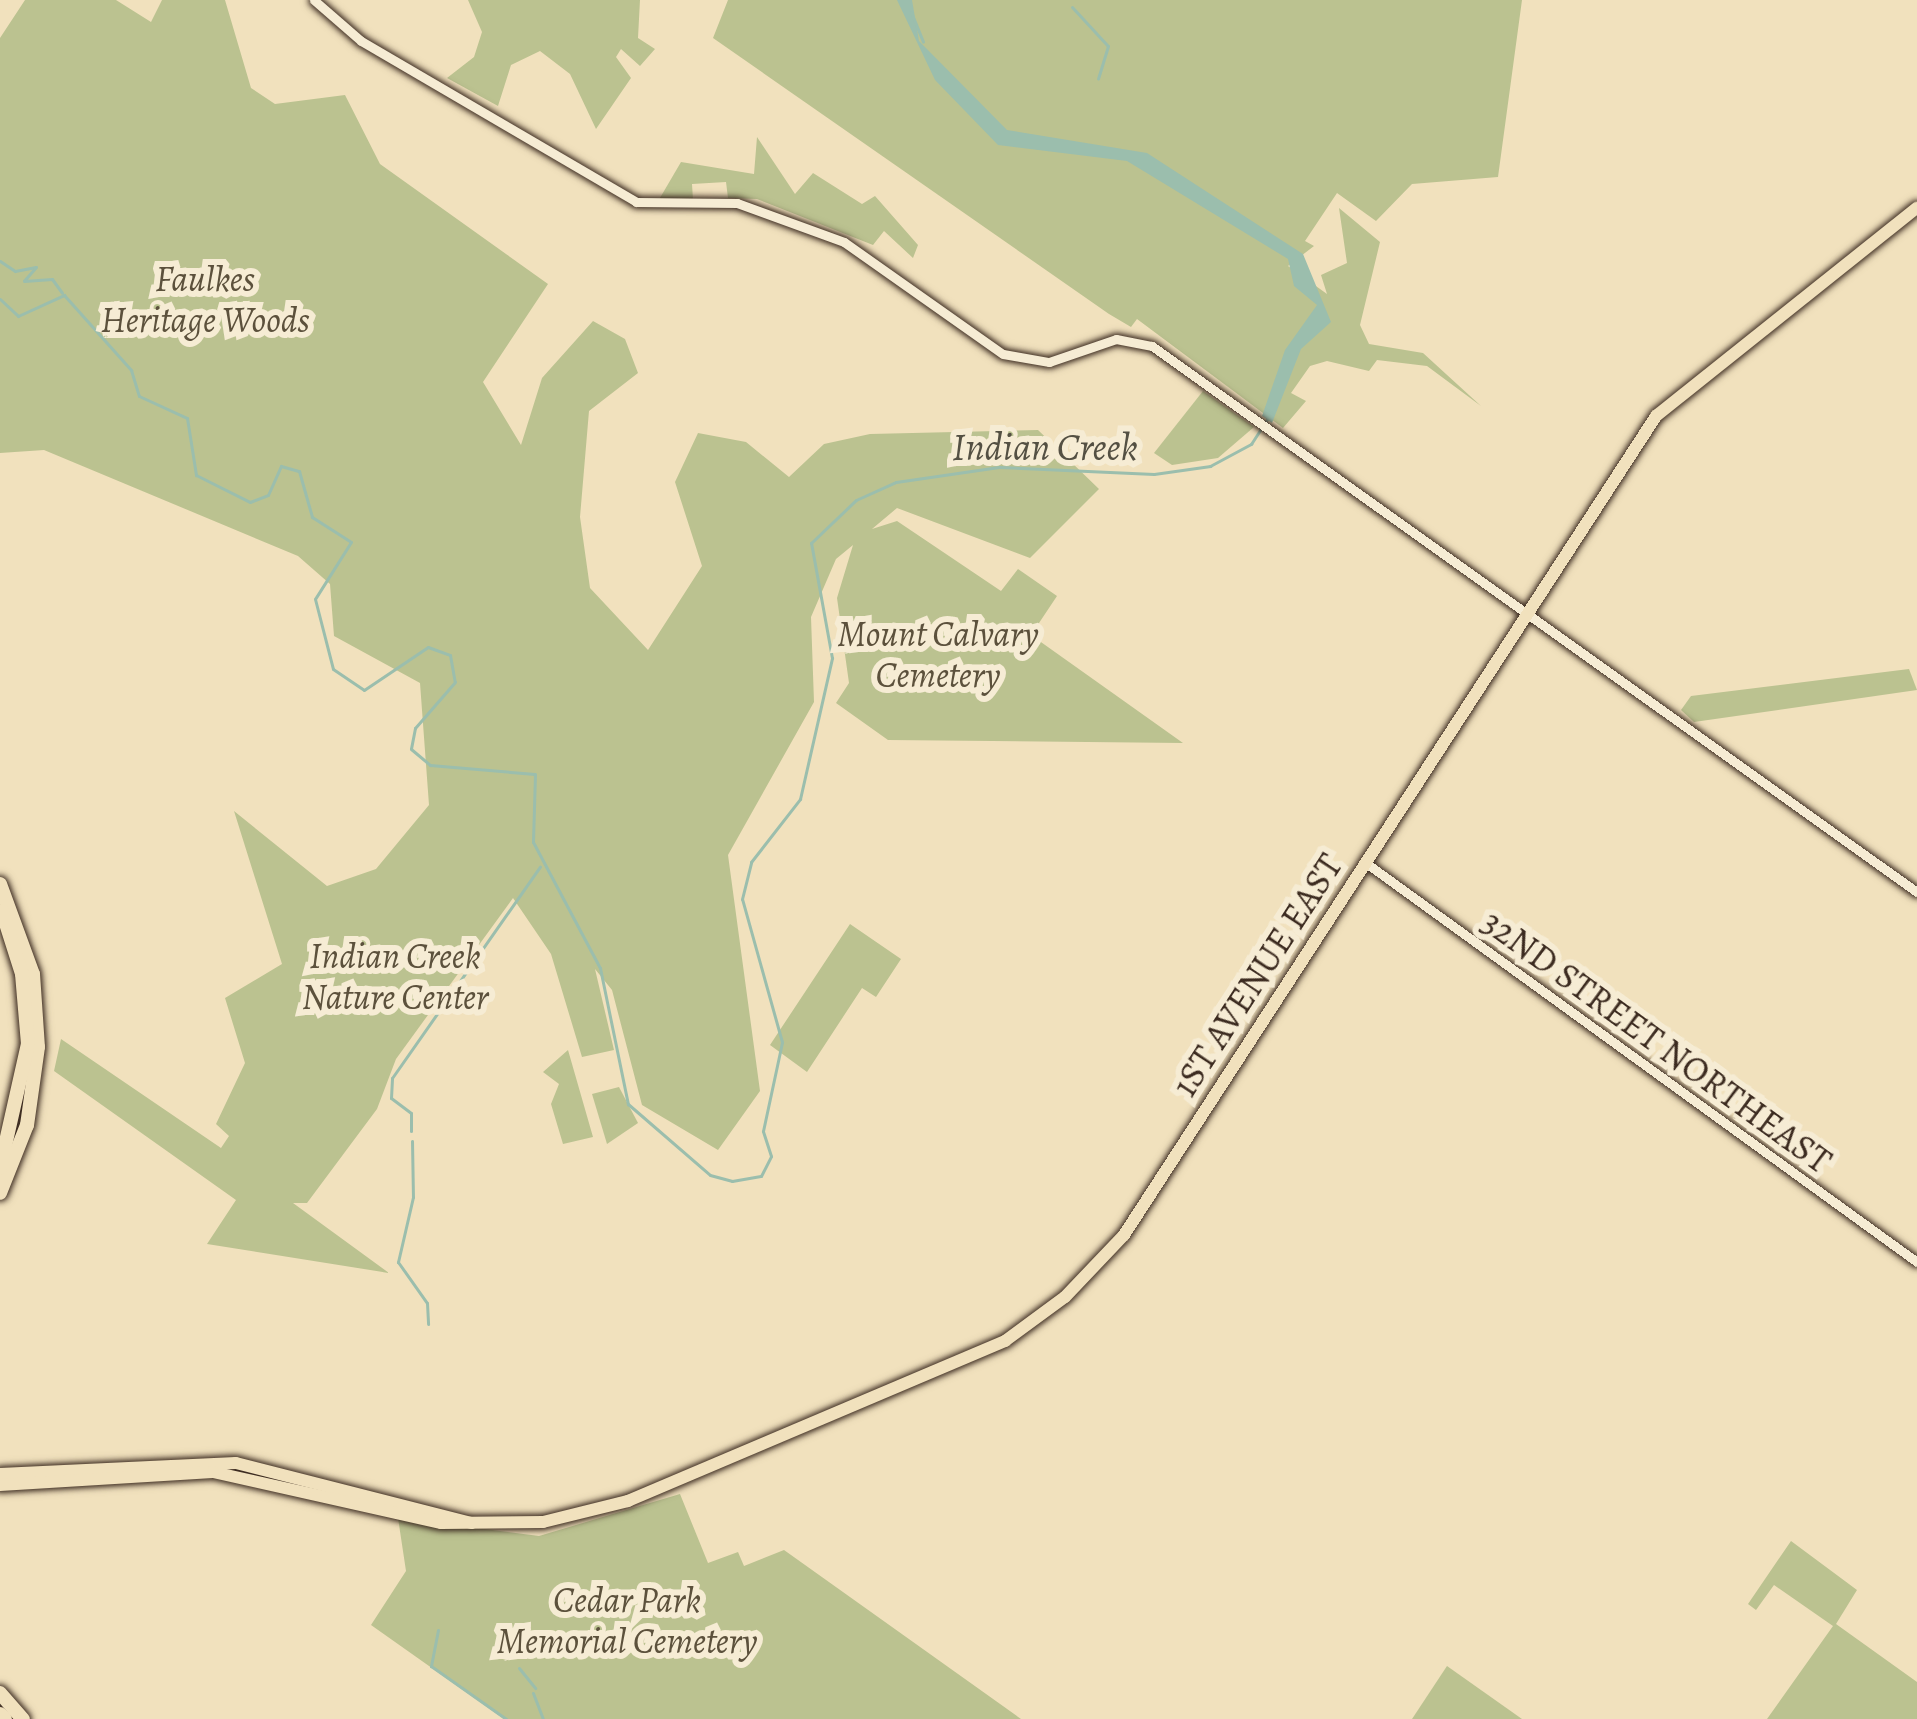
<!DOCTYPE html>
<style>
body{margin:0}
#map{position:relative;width:1917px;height:1719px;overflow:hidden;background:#f1e1bd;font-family:Alegreya,serif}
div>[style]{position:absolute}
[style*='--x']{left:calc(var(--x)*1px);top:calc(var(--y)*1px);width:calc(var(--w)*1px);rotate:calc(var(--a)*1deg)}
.green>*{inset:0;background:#bbc290}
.water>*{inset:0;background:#9bbead}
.stream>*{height:3px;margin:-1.5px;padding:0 1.5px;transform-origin:1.5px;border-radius:1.5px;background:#9bbead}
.roads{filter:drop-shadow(0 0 3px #3c2b20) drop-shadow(0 0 3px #3c2b20)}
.secondary>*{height:9px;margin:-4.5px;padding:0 4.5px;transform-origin:4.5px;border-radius:4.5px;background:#f6ecd4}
.primary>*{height:12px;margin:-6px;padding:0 6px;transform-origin:6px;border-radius:6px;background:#f1e1bd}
.trunk>*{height:14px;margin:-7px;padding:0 7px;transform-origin:7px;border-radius:7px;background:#f1e1bd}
span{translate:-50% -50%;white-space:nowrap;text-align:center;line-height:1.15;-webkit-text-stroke:12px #f6ecd4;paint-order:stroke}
.park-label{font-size:36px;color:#5c513c;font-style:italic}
.street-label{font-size:36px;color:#3c2b20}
.water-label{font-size:39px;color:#545043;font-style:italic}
</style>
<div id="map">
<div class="green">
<div style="clip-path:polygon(25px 0,116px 0,151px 22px,162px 0,225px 0,251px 88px,275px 104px,345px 95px,380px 164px,548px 284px,483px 382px,521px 445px,542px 378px,593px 321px,625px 339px,638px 373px,589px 411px,580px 517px,590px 588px,648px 650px,702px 566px,675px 482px,698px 433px,746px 442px,789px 477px,824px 444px,870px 434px,1038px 430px,1099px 489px,1030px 558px,897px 508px,872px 529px,897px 521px,1001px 591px,1018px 569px,1057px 596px,1031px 635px,1183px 743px,888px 740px,836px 703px,849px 683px,837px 598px,853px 545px,836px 559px,811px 617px,814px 702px,728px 855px,760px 1091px,718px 1150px,642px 1105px,612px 990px,595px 969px,614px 1050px,582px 1057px,551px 954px,513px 898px,396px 1059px,377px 1109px,307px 1203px,293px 1203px,389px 1273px,207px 1244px,236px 1200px,54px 1071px,61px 1039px,221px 1148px,229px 1136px,216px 1124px,245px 1063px,225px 998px,282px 964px,234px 811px,327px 886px,376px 869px,429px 805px,420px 683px,334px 636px,330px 584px,298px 556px,44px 450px,0 453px,0 38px)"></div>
<div style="clip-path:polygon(468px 0,640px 0,638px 38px,655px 49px,640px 66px,621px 49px,616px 57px,631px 78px,596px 129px,570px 74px,540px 51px,511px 65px,498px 106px,447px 78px,474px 57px,482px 32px)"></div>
<div style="clip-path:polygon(728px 0,1522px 0,1498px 177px,1412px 184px,1376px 221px,1337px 193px,1305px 241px,1314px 246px,1288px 266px,1327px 294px,1321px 275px,1347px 263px,1339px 208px,1380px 242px,1360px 325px,1369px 344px,1423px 353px,1481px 406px,1427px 366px,1377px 360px,1369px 371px,1327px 361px,1310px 366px,1291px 393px,1306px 401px,1283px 428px,1137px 319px,1131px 327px,1109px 314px,713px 38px)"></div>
<div style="clip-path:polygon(757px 137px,795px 194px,813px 173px,862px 204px,875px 196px,918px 245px,913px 258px,884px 231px,873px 245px,757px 199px,728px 198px,726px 182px,692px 184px,693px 200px,657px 203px,681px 162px,754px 174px)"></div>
<div style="clip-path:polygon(1203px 391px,1254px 427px,1218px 458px,1172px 465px,1154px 453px)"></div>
<div style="clip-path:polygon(1909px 669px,1917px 690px,1694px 722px,1681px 710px,1691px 696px)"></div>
<div style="clip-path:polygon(850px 924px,901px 959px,876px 997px,862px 988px,807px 1072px,770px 1045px)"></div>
<div style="clip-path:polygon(568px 1050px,593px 1137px,563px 1144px,551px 1104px,559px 1084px,543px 1072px)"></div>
<div style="clip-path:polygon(619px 1087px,638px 1123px,607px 1144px,592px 1094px)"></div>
<div style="clip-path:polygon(680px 1494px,708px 1563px,738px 1552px,744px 1566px,784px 1550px,1021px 1719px,504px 1719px,371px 1625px,406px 1571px,398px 1518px,539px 1536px)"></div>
<div style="clip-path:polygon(1791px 1541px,1857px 1590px,1836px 1624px,1917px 1682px,1917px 1719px,1767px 1719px,1833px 1626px,1774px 1585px,1756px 1610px,1748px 1604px)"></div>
<div style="clip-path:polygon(1447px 1666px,1522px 1719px,1412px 1719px)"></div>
</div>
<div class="water">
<div style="clip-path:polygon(897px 0,912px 0,919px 41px,1007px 130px,1147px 153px,1303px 254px,1331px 322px,1301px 349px,1272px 423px,1262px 416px,1285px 350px,1317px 305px,1294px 286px,1288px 259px,1127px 161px,998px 145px,935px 80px)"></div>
</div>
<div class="stream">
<div style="--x:1072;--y:7;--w:53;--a:47.3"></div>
<div style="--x:1108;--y:46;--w:34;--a:107"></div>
<div style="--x:911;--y:12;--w:32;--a:68"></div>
<div style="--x:0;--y:261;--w:18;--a:34"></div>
<div style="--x:15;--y:271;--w:21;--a:-11"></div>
<div style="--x:36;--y:267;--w:18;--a:131"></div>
<div style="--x:24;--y:281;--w:28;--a:-4"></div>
<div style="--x:52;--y:279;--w:17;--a:54"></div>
<div style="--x:0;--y:299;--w:25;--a:43"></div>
<div style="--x:18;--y:316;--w:51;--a:-24.5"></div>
<div style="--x:64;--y:295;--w:101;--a:48.2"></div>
<div style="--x:131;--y:370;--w:27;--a:73"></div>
<div style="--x:139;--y:396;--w:53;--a:24.6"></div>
<div style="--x:187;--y:418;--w:58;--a:81"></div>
<div style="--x:196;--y:475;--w:60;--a:26.6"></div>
<div style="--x:250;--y:502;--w:19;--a:-21"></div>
<div style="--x:268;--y:495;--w:32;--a:-66"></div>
<div style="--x:281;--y:466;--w:19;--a:16"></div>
<div style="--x:299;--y:471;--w:48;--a:74.2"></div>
<div style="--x:312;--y:517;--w:46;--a:32.7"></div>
<div style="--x:351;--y:542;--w:67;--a:122.3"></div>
<div style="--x:315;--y:599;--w:72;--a:75.6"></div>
<div style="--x:333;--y:669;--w:37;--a:34"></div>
<div style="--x:364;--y:690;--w:77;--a:-33.9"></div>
<div style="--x:428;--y:647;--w:23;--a:20"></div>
<div style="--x:450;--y:655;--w:27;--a:80"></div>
<div style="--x:455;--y:682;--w:61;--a:131"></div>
<div style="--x:415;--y:728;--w:21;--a:101"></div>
<div style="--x:411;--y:749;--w:25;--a:40"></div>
<div style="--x:430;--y:765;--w:105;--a:4.9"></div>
<div style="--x:535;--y:774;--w:68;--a:91.7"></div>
<div style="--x:533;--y:842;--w:143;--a:62"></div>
<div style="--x:600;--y:968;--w:139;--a:78.4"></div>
<div style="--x:628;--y:1104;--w:108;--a:40.9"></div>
<div style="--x:710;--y:1175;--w:23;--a:15"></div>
<div style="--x:732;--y:1181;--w:29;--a:-10"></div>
<div style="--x:761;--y:1176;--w:22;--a:-63"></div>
<div style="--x:771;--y:1156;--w:26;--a:-108"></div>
<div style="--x:763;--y:1131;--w:91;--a:-77.9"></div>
<div style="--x:782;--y:1042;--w:148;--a:-105.6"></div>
<div style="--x:742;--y:899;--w:38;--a:-76"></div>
<div style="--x:751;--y:862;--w:80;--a:-52.1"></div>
<div style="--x:800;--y:799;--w:145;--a:-77.2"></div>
<div style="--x:832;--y:658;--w:117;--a:-100.3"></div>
<div style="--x:811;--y:543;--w:62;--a:-43.7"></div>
<div style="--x:856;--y:500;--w:44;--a:-24.2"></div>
<div style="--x:896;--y:482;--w:104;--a:-8.3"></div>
<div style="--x:999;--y:467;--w:155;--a:2.6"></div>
<div style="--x:1154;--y:474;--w:57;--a:-8.1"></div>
<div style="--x:1210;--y:466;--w:47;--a:-28.2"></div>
<div style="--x:1251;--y:444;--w:31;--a:-57"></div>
<div style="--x:411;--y:1131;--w:18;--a:-90"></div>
<div style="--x:411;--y:1113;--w:25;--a:-143"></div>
<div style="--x:391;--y:1098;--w:20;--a:-87"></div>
<div style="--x:392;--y:1078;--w:258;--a:-55"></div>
<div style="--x:412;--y:1141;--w:56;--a:89"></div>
<div style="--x:413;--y:1197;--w:67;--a:103"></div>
<div style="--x:398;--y:1262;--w:50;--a:54.7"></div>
<div style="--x:427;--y:1303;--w:21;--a:87"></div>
<div style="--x:438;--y:1630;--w:37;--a:101"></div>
<div style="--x:431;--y:1666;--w:92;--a:35.2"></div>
<div style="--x:519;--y:1668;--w:26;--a:51"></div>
<div style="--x:533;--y:1693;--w:28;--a:69"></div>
</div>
<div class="roads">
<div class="secondary">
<div style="--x:314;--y:0;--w:62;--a:41.1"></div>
<div style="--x:361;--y:41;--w:319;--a:30.3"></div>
<div style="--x:636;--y:202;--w:101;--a:0.6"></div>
<div style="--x:737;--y:203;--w:114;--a:20"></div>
<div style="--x:844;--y:242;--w:194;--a:35.2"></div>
<div style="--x:1003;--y:354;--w:47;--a:9.9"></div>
<div style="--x:1049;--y:362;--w:71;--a:-18.9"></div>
<div style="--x:1116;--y:339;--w:37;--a:11"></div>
<div style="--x:1152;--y:346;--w:940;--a:35.52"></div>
<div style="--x:1366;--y:863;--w:680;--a:35.91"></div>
</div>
<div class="primary">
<div style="--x:0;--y:1474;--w:236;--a:-2.7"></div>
<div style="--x:236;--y:1463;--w:243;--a:14.3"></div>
<div style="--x:0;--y:1485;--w:213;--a:-3.5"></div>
<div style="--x:213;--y:1472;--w:234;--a:12.6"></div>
<div style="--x:441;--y:1523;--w:102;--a:-0.6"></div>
<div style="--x:543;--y:1522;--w:88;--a:-13.9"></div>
<div style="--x:628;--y:1501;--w:410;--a:-23"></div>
<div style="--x:1005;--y:1341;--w:74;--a:-36.3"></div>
<div style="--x:1065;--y:1297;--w:86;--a:-46.4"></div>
<div style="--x:1124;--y:1235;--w:977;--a:-56.99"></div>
<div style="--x:1656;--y:416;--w:334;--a:-38.6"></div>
</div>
<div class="trunk">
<div style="--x:0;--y:884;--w:96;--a:69.9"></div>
<div style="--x:33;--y:974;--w:73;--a:86.1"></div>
<div style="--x:38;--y:1047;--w:79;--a:98"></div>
<div style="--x:27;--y:1125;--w:73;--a:111.7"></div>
<div style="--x:0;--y:1168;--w:127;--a:-77.3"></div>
<div style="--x:28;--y:1044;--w:70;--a:-94.9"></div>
<div style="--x:22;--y:974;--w:66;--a:-107.6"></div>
<div style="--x:0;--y:1693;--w:35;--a:49"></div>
<div style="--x:0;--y:1714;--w:7;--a:45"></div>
</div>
</div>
<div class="park-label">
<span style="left:205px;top:299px">Faulkes<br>Heritage Woods</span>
<span style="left:938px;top:654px">Mount Calvary<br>Cemetery</span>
<span style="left:395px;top:976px">Indian Creek<br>Nature Center</span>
<span style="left:627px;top:1620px">Cedar Park<br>Memorial Cemetery</span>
</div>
<div class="street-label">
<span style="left:1257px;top:975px;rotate:-57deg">1ST AVENUE EAST</span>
<span style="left:1657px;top:1041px;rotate:36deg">32ND STREET NORTHEAST</span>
</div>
<div class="water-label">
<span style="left:1045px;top:447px">Indian Creek</span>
</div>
</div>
